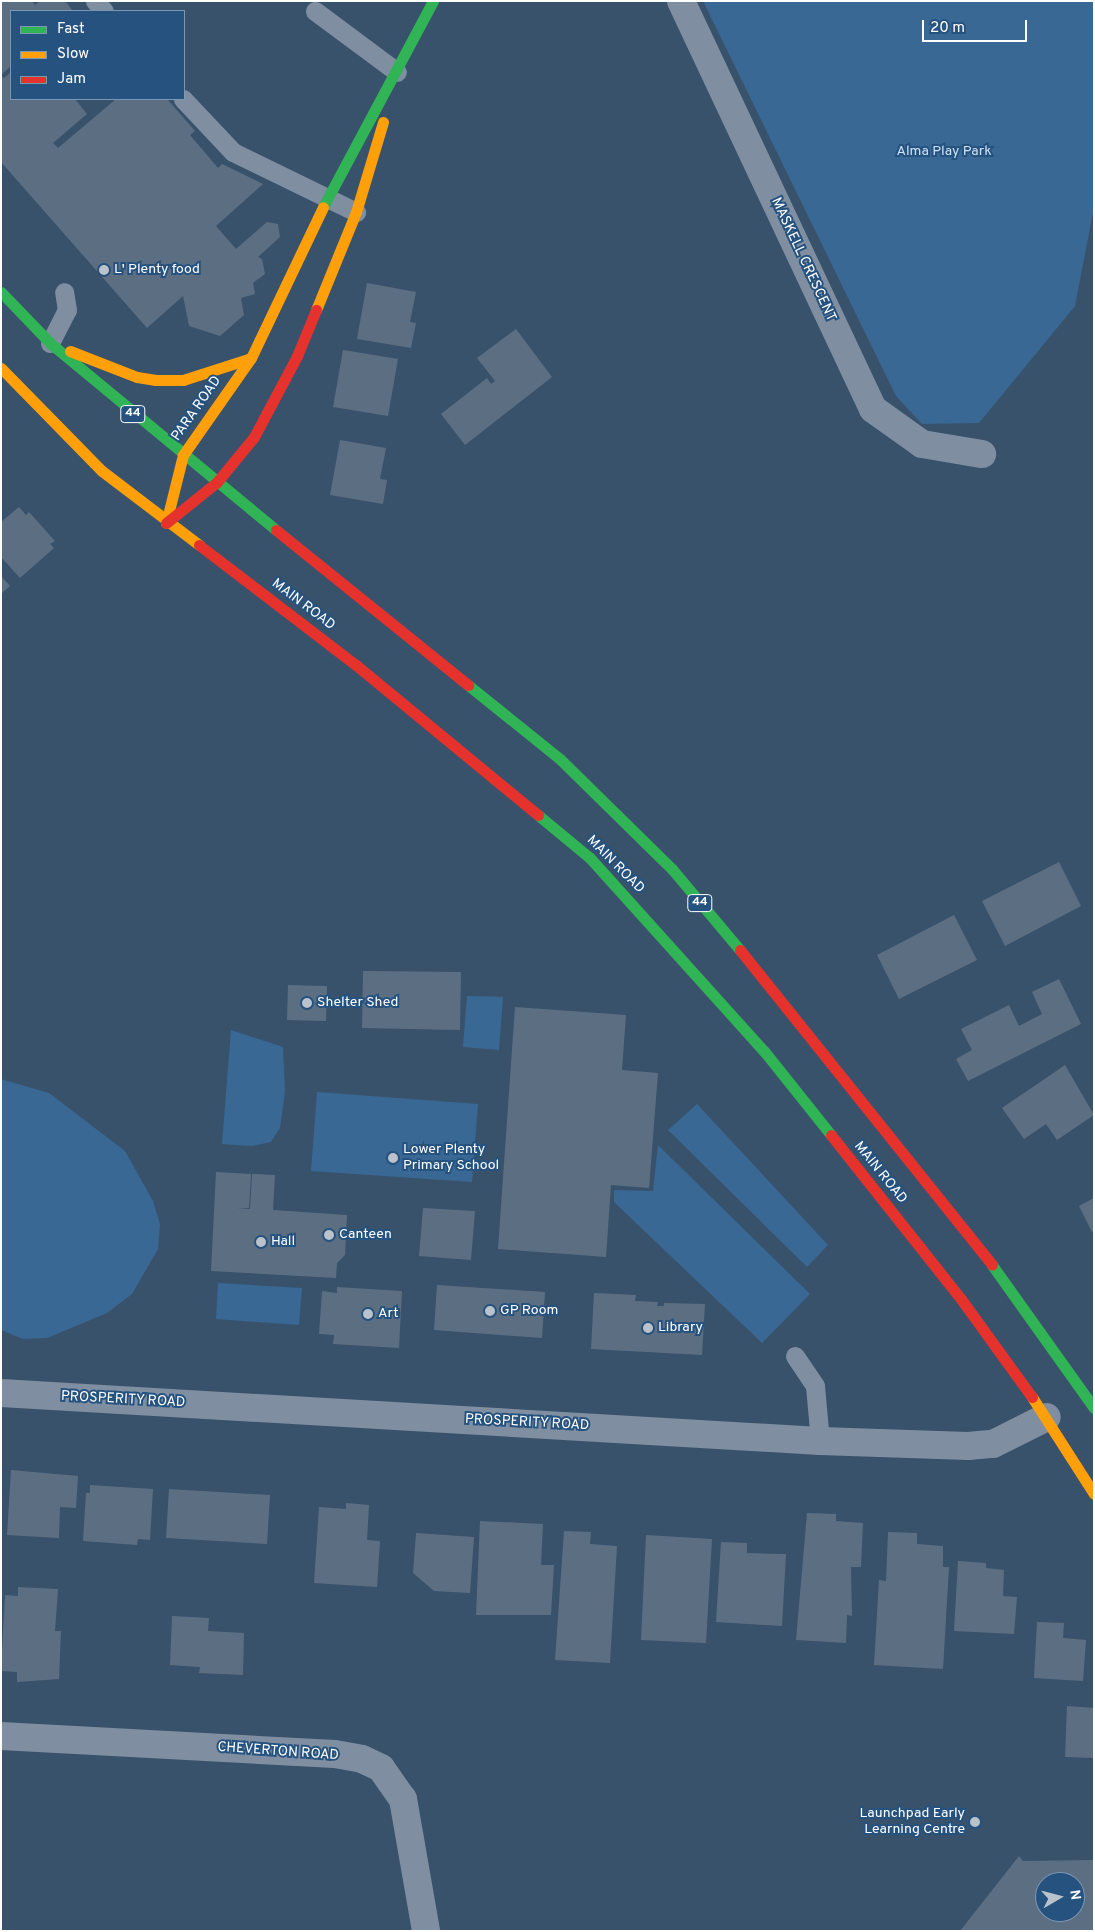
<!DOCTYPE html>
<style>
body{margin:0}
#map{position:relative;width:1095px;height:1932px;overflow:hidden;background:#39526b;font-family:Overpass,sans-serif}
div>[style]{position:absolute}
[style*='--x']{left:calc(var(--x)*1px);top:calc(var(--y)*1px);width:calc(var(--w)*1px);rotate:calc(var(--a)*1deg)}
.green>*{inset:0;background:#396895}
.building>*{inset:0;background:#5c6f82}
.lane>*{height:19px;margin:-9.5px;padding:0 9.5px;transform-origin:9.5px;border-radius:9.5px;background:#7f8fa1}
.street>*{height:28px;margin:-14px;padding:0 14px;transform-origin:14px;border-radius:14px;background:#7f8fa1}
.fast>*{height:11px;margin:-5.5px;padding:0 5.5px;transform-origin:5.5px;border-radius:5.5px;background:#30b455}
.slow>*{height:11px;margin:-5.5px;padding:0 5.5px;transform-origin:5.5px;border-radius:5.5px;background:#ff9f0a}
.jam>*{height:11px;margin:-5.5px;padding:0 5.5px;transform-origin:5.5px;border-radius:5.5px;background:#e5322d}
.dots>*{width:14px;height:14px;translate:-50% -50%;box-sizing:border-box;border:2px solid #25527f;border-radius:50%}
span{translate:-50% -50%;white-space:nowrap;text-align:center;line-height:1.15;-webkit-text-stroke:4px #25527f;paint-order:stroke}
.shield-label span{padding:1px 4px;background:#25527f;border:1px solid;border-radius:4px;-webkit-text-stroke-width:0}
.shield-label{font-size:12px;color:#fff;font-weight:700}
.park-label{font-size:14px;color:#cee2f5}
.street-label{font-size:14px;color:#fff}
.poi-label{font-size:14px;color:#fff}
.left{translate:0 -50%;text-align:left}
.right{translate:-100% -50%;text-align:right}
.frame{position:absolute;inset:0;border:2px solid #fff;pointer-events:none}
.legend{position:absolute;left:10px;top:10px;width:175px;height:90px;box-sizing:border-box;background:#25527f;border:1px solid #7c97b2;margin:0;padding:6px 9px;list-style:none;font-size:15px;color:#fff}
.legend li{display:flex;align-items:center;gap:10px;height:25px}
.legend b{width:25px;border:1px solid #7c97b2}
.north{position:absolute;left:1035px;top:1872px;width:50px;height:50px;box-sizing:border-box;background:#25527f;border:1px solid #7c97b2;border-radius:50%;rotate:82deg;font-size:14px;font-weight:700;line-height:20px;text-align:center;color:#fff}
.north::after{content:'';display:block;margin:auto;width:18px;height:22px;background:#bac2cb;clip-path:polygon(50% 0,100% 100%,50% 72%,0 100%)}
.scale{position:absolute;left:922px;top:20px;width:105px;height:22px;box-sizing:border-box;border:2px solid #fff;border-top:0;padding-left:6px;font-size:15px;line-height:18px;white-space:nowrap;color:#fff;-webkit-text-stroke:4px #25527f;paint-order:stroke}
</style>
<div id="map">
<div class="green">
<div style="clip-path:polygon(703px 1px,1094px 1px,1094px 207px,1075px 306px,979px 423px,922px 424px,896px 396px)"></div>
<div style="clip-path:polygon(467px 996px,503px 997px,499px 1050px,463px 1047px)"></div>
<div style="clip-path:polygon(231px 1030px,283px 1047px,285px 1092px,280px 1128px,271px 1142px,252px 1146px,222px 1144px)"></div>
<div style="clip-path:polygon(1px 1079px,49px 1093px,125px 1151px,153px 1201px,160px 1224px,158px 1249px,132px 1294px,107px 1313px,47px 1338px,23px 1339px,1px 1330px)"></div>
<div style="clip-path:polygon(317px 1092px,478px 1104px,472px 1182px,311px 1171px)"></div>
<div style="clip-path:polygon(697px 1104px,828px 1245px,807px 1267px,668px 1130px)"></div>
<div style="clip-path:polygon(658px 1145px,810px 1294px,762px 1343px,614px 1202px,614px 1190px,653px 1191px)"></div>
<div style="clip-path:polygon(218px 1283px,302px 1288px,299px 1325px,216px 1319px)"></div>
</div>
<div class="building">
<div style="clip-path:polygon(1px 1px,32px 1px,35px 5px,40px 1px,65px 1px,73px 11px,11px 11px,11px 66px,1px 75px,4px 78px,11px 72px,11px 99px,75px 99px,87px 114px,53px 143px,58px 148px,116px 99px,167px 99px,195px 131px,190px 135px,218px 168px,222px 164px,263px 184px,216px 226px,236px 249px,267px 222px,278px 224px,280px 237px,258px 257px,262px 259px,265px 274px,253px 283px,255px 294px,241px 298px,244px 315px,220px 336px,189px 326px,183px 296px,147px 328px,1px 162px)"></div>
<div style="clip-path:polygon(367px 283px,416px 292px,410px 322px,416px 323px,411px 348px,357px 339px)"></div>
<div style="clip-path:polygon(516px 329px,552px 377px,465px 445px,441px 414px,487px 378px,491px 384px,495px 381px,477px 358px)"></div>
<div style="clip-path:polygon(343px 350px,398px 359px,388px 416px,333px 407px)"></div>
<div style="clip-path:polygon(340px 440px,386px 448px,380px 479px,387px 480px,383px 504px,330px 495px)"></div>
<div style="clip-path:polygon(19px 507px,26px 515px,29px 512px,55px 541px,50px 544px,54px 548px,20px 578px,1px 557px,1px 522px)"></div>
<div style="clip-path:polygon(1px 576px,10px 586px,1px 594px)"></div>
<div style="clip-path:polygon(1059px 862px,1081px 906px,1005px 946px,982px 901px)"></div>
<div style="clip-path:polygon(954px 915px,977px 960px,899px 999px,877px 955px)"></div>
<div style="clip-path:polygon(363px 971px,461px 972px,460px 1030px,362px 1028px)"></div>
<div style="clip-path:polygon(1059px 979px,1081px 1024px,968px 1081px,956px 1059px,972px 1050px,961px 1029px,1009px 1005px,1019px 1026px,1042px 1014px,1032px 992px)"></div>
<div style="clip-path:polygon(288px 985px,327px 986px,326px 1021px,287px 1020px)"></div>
<div style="clip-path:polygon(515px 1007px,626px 1015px,622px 1070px,658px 1073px,649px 1188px,611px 1185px,606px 1257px,498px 1249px)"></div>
<div style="clip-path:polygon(1065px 1065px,1094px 1115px,1057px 1140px,1046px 1124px,1024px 1139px,1002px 1108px)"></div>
<div style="clip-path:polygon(216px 1172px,251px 1174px,249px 1208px,237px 1208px,250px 1209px,252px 1174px,275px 1175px,273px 1210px,347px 1215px,345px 1255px,337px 1263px,336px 1278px,211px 1271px)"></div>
<div style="clip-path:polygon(1094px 1198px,1094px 1231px,1092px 1232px,1079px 1206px)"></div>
<div style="clip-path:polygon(423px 1208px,475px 1211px,471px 1260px,419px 1256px)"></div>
<div style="clip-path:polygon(437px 1285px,545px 1292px,542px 1338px,434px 1330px)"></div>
<div style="clip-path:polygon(337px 1287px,402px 1291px,399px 1348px,333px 1344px,334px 1335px,319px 1334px,322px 1291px,337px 1293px)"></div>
<div style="clip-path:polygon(594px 1293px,636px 1295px,635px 1301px,658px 1302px,657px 1306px,664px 1306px,664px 1303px,705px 1304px,702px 1355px,591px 1349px)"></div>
<div style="clip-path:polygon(11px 1470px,78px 1476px,76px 1508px,60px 1507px,59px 1538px,7px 1535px)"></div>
<div style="clip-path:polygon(90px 1485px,153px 1489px,150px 1540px,138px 1539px,137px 1545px,83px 1541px,86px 1493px,90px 1493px)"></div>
<div style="clip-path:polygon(169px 1489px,270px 1495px,267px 1544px,166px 1538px)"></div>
<div style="clip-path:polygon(346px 1503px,369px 1505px,367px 1540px,380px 1541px,377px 1587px,314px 1583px,319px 1507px,346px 1509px)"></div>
<div style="clip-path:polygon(807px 1513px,836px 1514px,836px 1521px,863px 1523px,861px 1567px,851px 1567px,852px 1616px,847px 1615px,846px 1643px,796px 1640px)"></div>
<div style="clip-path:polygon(480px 1521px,543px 1524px,541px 1565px,554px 1565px,551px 1615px,476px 1615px)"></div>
<div style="clip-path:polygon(564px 1531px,591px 1532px,590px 1544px,617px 1546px,610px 1663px,555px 1660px)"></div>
<div style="clip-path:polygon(888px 1532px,917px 1533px,917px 1544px,943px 1546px,943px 1567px,949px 1567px,943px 1669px,874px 1665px,879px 1580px,886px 1581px)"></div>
<div style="clip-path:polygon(416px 1533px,474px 1537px,470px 1593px,434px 1591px,413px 1573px)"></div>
<div style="clip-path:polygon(646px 1535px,712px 1539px,706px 1643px,641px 1640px)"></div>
<div style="clip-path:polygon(721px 1542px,747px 1543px,747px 1553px,786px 1554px,782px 1626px,716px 1622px)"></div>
<div style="clip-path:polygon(958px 1561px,986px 1563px,986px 1568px,1004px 1570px,1003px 1596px,1017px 1597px,1014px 1634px,954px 1631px)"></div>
<div style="clip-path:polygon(18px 1587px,58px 1589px,55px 1631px,61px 1631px,59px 1679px,17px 1682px,17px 1672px,1px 1671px,5px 1595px,18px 1596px)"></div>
<div style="clip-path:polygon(172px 1616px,209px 1618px,208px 1631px,244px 1633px,243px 1675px,199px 1673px,200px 1667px,170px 1665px)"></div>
<div style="clip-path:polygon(1037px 1622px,1064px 1623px,1063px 1638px,1086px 1640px,1083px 1681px,1034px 1678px)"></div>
<div style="clip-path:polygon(1067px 1706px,1094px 1708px,1094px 1758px,1065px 1757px)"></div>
<div style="clip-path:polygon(evenodd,1019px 1856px,1023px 1861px,1094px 1860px,1094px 1931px,960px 1931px,1019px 1856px,1045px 1882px,1075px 1882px,1075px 1912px,1045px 1912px,1045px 1882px)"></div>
</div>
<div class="lane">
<div style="--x:95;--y:1;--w:13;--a:48"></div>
<div style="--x:315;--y:11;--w:102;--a:36.6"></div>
<div style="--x:183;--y:99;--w:73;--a:46.7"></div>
<div style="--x:233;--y:152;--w:137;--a:26"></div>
<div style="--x:50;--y:343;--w:37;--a:-63"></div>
<div style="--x:67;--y:310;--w:18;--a:-99"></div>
<div style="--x:795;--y:1356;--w:36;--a:56"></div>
<div style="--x:815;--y:1386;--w:55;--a:84.8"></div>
</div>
<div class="street">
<div style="--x:681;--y:1;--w:451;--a:64.8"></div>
<div style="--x:873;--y:409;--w:60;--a:35.5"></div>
<div style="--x:922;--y:444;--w:61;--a:9.5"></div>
<div style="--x:1;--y:1393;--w:820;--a:3.35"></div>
<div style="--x:820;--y:1441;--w:148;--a:1.9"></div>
<div style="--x:968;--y:1446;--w:25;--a:-5"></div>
<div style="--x:993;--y:1444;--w:60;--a:-26.6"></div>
<div style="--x:1;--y:1736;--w:334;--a:3.1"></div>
<div style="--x:335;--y:1754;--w:27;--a:10"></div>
<div style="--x:362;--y:1759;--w:21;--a:25"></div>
<div style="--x:381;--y:1768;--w:38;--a:55"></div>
<div style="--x:403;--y:1799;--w:134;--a:80.1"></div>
</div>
<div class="fast">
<div style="--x:323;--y:207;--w:234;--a:-61.9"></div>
<div style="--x:1;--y:292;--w:71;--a:46.1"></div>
<div style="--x:50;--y:343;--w:293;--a:39.6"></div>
<div style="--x:468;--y:685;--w:118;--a:38.8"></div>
<div style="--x:560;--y:759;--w:157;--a:44.5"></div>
<div style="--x:672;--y:869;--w:106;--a:50"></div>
<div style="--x:538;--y:815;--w:67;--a:39.6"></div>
<div style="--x:590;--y:858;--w:260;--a:48"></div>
<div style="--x:764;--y:1051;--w:107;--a:51.4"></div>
<div style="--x:992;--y:1265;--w:176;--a:54.5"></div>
</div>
<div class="slow">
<div style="--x:316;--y:310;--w:106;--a:-67.8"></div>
<div style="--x:356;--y:212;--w:94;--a:-73.3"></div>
<div style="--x:70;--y:351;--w:72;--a:21.2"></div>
<div style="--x:137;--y:377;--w:19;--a:9"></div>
<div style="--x:156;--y:380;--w:27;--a:0"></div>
<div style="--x:183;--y:380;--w:71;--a:-17.9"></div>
<div style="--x:1;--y:368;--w:144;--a:45.6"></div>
<div style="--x:102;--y:471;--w:122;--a:37.3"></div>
<div style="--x:166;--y:523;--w:70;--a:-76"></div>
<div style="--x:183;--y:455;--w:118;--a:-55"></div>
<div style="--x:251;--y:358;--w:167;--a:-64.5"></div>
<div style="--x:1032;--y:1397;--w:115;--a:57.4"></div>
</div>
<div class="jam">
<div style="--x:166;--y:523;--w:65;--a:-38.8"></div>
<div style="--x:217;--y:482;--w:58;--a:-50.6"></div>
<div style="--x:254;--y:437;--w:92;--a:-62"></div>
<div style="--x:297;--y:356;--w:50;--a:-67.6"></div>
<div style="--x:276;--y:530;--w:247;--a:38.9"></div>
<div style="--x:199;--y:545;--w:198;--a:37.4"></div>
<div style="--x:356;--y:665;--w:236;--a:39.5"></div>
<div style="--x:740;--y:950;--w:403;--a:51.3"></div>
<div style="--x:831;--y:1135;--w:209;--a:51.6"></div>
<div style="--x:961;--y:1299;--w:121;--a:54.1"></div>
</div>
<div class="dots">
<div style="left:104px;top:270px;background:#bac2cb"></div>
<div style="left:307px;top:1003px;background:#bac2cb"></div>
<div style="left:393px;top:1158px;background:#bac2cb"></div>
<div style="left:329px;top:1235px;background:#bac2cb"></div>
<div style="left:261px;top:1242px;background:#bac2cb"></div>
<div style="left:490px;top:1311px;background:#bac2cb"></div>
<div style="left:368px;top:1314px;background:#bac2cb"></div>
<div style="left:648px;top:1328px;background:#bac2cb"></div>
<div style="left:975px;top:1822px;background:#bac2cb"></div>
</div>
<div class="shield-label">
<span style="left:133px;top:414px">44</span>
<span style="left:700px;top:903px">44</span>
</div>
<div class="park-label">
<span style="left:944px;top:152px">Alma Play Park</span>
</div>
<div class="street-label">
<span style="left:803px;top:260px;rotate:65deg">MASKELL CRESCENT</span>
<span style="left:197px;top:409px;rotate:-55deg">PARA ROAD</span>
<span style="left:303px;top:605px;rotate:37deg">MAIN ROAD</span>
<span style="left:615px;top:865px;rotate:45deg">MAIN ROAD</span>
<span style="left:880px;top:1173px;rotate:51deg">MAIN ROAD</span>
<span style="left:123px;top:1400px;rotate:3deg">PROSPERITY ROAD</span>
<span style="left:527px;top:1423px;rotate:3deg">PROSPERITY ROAD</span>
<span style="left:278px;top:1752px;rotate:4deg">CHEVERTON ROAD</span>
</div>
<div class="poi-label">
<span class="left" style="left:114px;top:270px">L' Plenty food</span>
<span class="left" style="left:317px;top:1003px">Shelter Shed</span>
<span class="left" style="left:403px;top:1158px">Lower Plenty<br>Primary School</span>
<span class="left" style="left:339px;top:1235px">Canteen</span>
<span class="left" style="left:271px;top:1242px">Hall</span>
<span class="left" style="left:500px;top:1311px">GP Room</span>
<span class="left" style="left:378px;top:1314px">Art</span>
<span class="left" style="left:658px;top:1328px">Library</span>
<span class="right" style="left:965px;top:1822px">Launchpad Early<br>Learning Centre</span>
</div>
<div class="frame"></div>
<ul class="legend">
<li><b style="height:6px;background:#30b455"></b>Fast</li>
<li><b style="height:6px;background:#ff9f0a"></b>Slow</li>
<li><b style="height:6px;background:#e5322d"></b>Jam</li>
</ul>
<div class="north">N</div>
<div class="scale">20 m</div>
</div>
